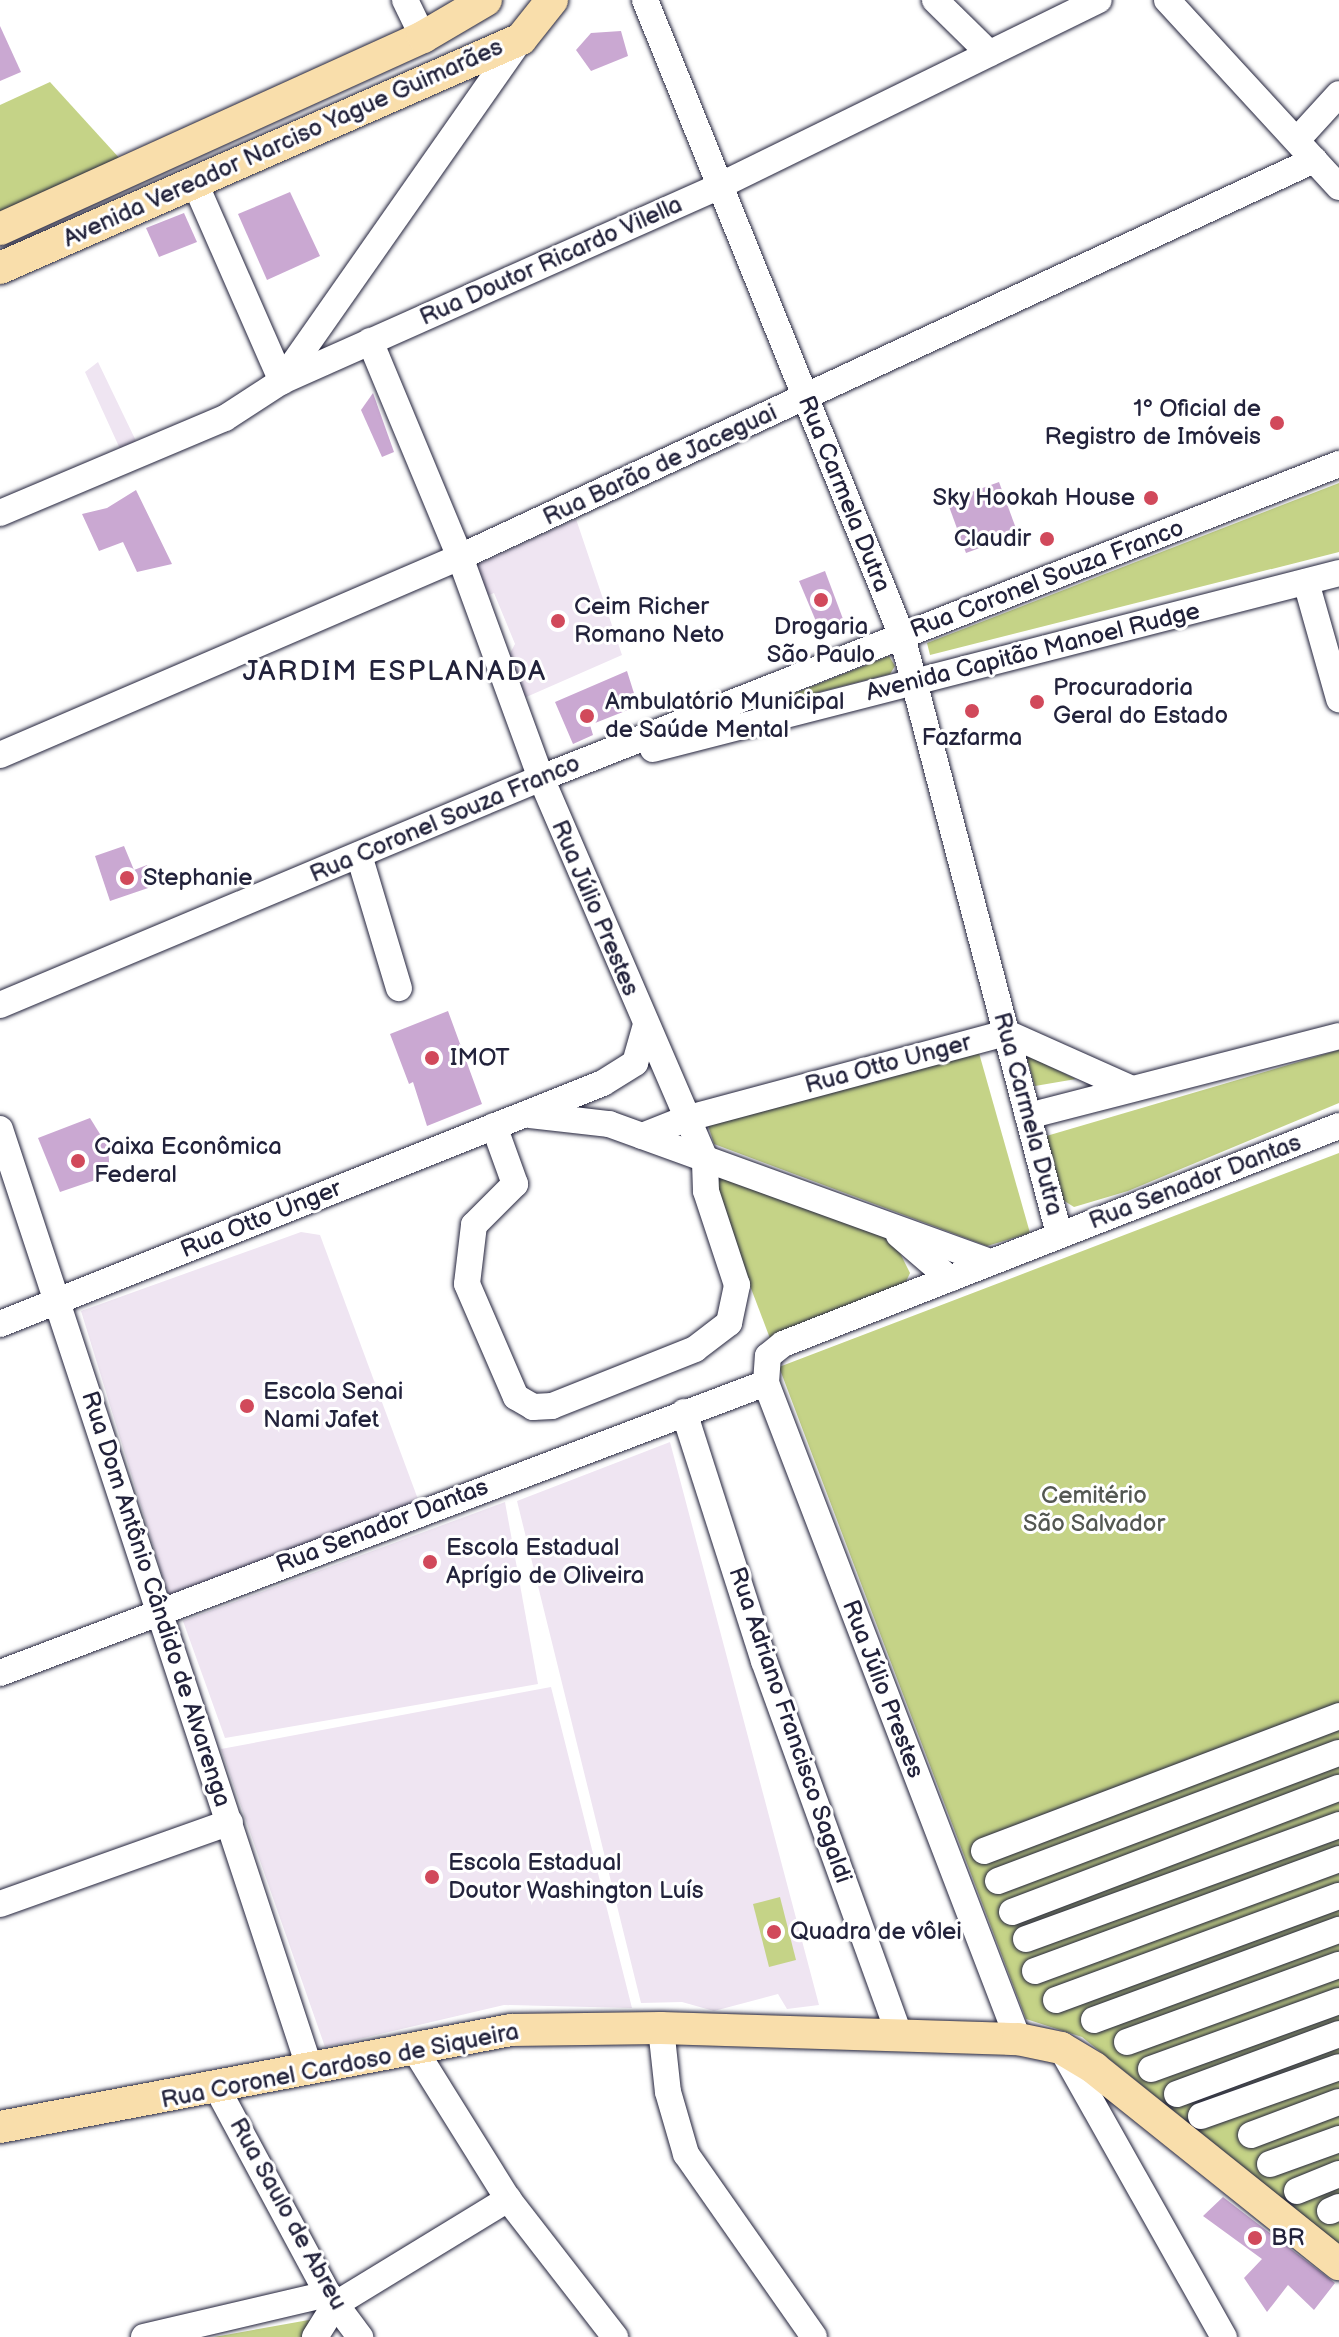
<!DOCTYPE html>
<meta charset="utf-8">
<style>
body{margin:0}
#map{position:relative;width:1339px;height:2337px;overflow:hidden;background:#fff;font-family:"Balsamiq Sans",sans-serif}
div>[style]{position:absolute}
[style*='--x']{left:calc(var(--x)*1px);top:calc(var(--y)*1px);width:calc(var(--w)*1px);rotate:calc(var(--a)*1deg)}
.built>*{inset:0;background:#efe5f2}
.green>*{inset:0;background:#c5d387}
.building>*{inset:0;background:#caa8d2}
.roads{filter:drop-shadow(0 0 2px #22223b) drop-shadow(0 0 2px #22223b)}
.minor>*{height:26px;margin:-13px;padding:0 13px;transform-origin:13px;border-radius:13px;background:#fff}
.major>*{height:32px;margin:-16px;padding:0 16px;transform-origin:16px;border-radius:16px;background:#f9deab}
.dots>*{width:22px;height:22px;translate:-50% -50%;box-sizing:border-box;border:4px solid #fff;border-radius:50%}
span{translate:-50% -50%;white-space:nowrap;text-align:center;line-height:1.15;-webkit-text-stroke:6px #fff;paint-order:stroke}
.street-label{font-size:24px;color:#22223b}
.poi-label{font-size:24px;color:#22223b}
.right{translate:-100% -50%;text-align:right}
.left{translate:0 -50%;text-align:left}
.park-label{font-size:24px;color:#535752}
.quarter-label{font-size:28px;color:#22223b;letter-spacing:2px}
</style>
<div id="map">
<div class="built">
<div style="clip-path:polygon(98px 362px,136px 441px,121px 451px,85px 372px)"></div>
<div style="clip-path:polygon(576px 519px,622px 655px,524px 698px,508px 657px,515px 644px,494px 593px,485px 597px,474px 566px)"></div>
<div style="clip-path:polygon(301px 1232px,320px 1235px,419px 1502px,169px 1597px,81px 1311px)"></div>
<div style="clip-path:polygon(670px 1442px,819px 2005px,787px 2009px,778px 1994px,714px 2011px,682px 2002px,641px 2003px,517px 1501px)"></div>
<div style="clip-path:polygon(505px 1502px,538px 1684px,225px 1738px,183px 1621px)"></div>
<div style="clip-path:polygon(551px 1687px,632px 2008px,504px 2005px,325px 2047px,221px 1749px)"></div>
</div>
<div class="green">
<div style="clip-path:polygon(50px 82px,122px 161px,0 214px,0 105px)"></div>
<div style="clip-path:polygon(1339px 483px,1339px 552px,930px 655px,927px 643px)"></div>
<div style="clip-path:polygon(889px 656px,895px 666px,890px 674px,760px 707px)"></div>
<div style="clip-path:polygon(1339px 1050px,1339px 1103px,1128px 1191px,1074px 1207px,1058px 1197px,1043px 1137px)"></div>
<div style="clip-path:polygon(979px 1053px,1030px 1233px,987px 1246px,714px 1144px,708px 1125px)"></div>
<div style="clip-path:polygon(1026px 1055px,1076px 1079px,1035px 1086px)"></div>
<div style="clip-path:polygon(1339px 1153px,1339px 2244px,1082px 2037px,1026px 2019px,779px 1367px)"></div>
<div style="clip-path:polygon(713px 1170px,871px 1224px,899px 1251px,910px 1273px,903px 1288px,771px 1341px,709px 1178px)"></div>
<div style="clip-path:polygon(780px 1897px,796px 1960px,769px 1967px,753px 1904px)"></div>
<div style="clip-path:polygon(320px 2318px,307px 2337px,214px 2337px)"></div>
</div>
<div class="building">
<div style="clip-path:polygon(0 26px,21px 72px,0 81px)"></div>
<div style="clip-path:polygon(621px 31px,628px 56px,591px 71px,576px 50px,591px 33px)"></div>
<div style="clip-path:polygon(290px 192px,320px 256px,267px 280px,238px 214px)"></div>
<div style="clip-path:polygon(184px 213px,197px 242px,159px 257px,146px 228px)"></div>
<div style="clip-path:polygon(373px 393px,394px 452px,382px 457px,361px 410px)"></div>
<div style="clip-path:polygon(999px 482px,1018px 534px,966px 553px,947px 501px)"></div>
<div style="clip-path:polygon(136px 490px,172px 564px,137px 572px,123px 542px,99px 551px,82px 514px,107px 508px)"></div>
<div style="clip-path:polygon(825px 571px,843px 619px,818px 626px,799px 581px)"></div>
<div style="clip-path:polygon(627px 671px,638px 706px,590px 725px,593px 735px,573px 744px,555px 702px)"></div>
<div style="clip-path:polygon(124px 846px,134px 870px,147px 865px,154px 886px,110px 901px,95px 856px)"></div>
<div style="clip-path:polygon(448px 1011px,482px 1104px,427px 1126px,413px 1082px,409px 1084px,390px 1034px)"></div>
<div style="clip-path:polygon(90px 1118px,108px 1147px,110px 1175px,60px 1192px,38px 1138px)"></div>
<div style="clip-path:polygon(1223px 2197px,1335px 2283px,1314px 2310px,1288px 2285px,1267px 2312px,1244px 2278px,1262px 2259px,1203px 2216px)"></div>
</div>
<div class="roads">
<div class="minor">
<div style="--x:405;--y:0;--w:41;--a:64.1"></div>
<div style="--x:645;--y:0;--w:686;--a:68"></div>
<div style="--x:902;--y:636;--w:618;--a:75.29"></div>
<div style="--x:935;--y:0;--w:76;--a:44.5"></div>
<div style="--x:1167;--y:0;--w:254;--a:47.4"></div>
<div style="--x:1297;--y:140;--w:62;--a:-47.6"></div>
<div style="--x:194;--y:181;--w:219;--a:66.3"></div>
<div style="--x:370;--y:341;--w:234;--a:67.4"></div>
<div style="--x:460;--y:557;--w:235;--a:69.9"></div>
<div style="--x:541;--y:778;--w:415;--a:66.7"></div>
<div style="--x:282;--y:380;--w:416;--a:-55"></div>
<div style="--x:0;--y:513;--w:244;--a:-22.9"></div>
<div style="--x:225;--y:418;--w:68;--a:-33"></div>
<div style="--x:282;--y:381;--w:476;--a:-24"></div>
<div style="--x:717;--y:187;--w:425;--a:-26.1"></div>
<div style="--x:1306;--y:582;--w:122;--a:74.2"></div>
<div style="--x:653;--y:749;--w:708;--a:-14.39"></div>
<div style="--x:0;--y:755;--w:501;--a:-23.29"></div>
<div style="--x:460;--y:557;--w:942;--a:-24.93"></div>
<div style="--x:359;--y:855;--w:139;--a:73.3"></div>
<div style="--x:0;--y:1005;--w:587;--a:-22.76"></div>
<div style="--x:541;--y:778;--w:858;--a:-21.48"></div>
<div style="--x:530;--y:1115;--w:80;--a:6.5"></div>
<div style="--x:609;--y:1124;--w:406;--a:19.9"></div>
<div style="--x:1028;--y:1116;--w:321;--a:-14.4"></div>
<div style="--x:494;--y:1126;--w:62;--a:70.1"></div>
<div style="--x:515;--y:1184;--w:58;--a:135"></div>
<div style="--x:474;--y:1225;--w:59;--a:96.8"></div>
<div style="--x:467;--y:1284;--w:123;--a:66.6"></div>
<div style="--x:516;--y:1397;--w:20;--a:30"></div>
<div style="--x:533;--y:1407;--w:19;--a:-3"></div>
<div style="--x:552;--y:1406;--w:154;--a:-21.7"></div>
<div style="--x:695;--y:1349;--w:43;--a:-37.4"></div>
<div style="--x:729;--y:1323;--w:39;--a:-78"></div>
<div style="--x:737;--y:1285;--w:99;--a:-108.3"></div>
<div style="--x:706;--y:1191;--w:32;--a:-92"></div>
<div style="--x:0;--y:1129;--w:990;--a:71.75"></div>
<div style="--x:642;--y:1136;--w:46;--a:-21.6"></div>
<div style="--x:685;--y:1119;--w:333;--a:-15"></div>
<div style="--x:1007;--y:1033;--w:133;--a:24.1"></div>
<div style="--x:899;--y:1235;--w:67;--a:40.8"></div>
<div style="--x:0;--y:1324;--w:649;--a:-21.79"></div>
<div style="--x:603;--y:1083;--w:38;--a:-32"></div>
<div style="--x:635;--y:1063;--w:37;--a:-74"></div>
<div style="--x:684;--y:1412;--w:262;--a:72.2"></div>
<div style="--x:764;--y:1661;--w:400;--a:70.1"></div>
<div style="--x:0;--y:1673;--w:819;--a:-20.74"></div>
<div style="--x:984;--y:1851;--w:380;--a:-20.8"></div>
<div style="--x:998;--y:1881;--w:364;--a:-20.6"></div>
<div style="--x:0;--y:1904;--w:244;--a:-19.6"></div>
<div style="--x:1012;--y:1912;--w:350;--a:-20.8"></div>
<div style="--x:1026;--y:1939;--w:333;--a:-20"></div>
<div style="--x:1035;--y:1971;--w:324;--a:-20.2"></div>
<div style="--x:1056;--y:2000;--w:302;--a:-20.2"></div>
<div style="--x:1094;--y:2020;--w:261;--a:-20.2"></div>
<div style="--x:661;--y:2028;--w:64;--a:83.8"></div>
<div style="--x:668;--y:2092;--w:65;--a:73.8"></div>
<div style="--x:686;--y:2154;--w:223;--a:55"></div>
<div style="--x:1018;--y:2039;--w:703;--a:-111.01"></div>
<div style="--x:766;--y:1383;--w:27;--a:-86"></div>
<div style="--x:768;--y:1356;--w:19;--a:-39"></div>
<div style="--x:783;--y:1344;--w:597;--a:-21.41"></div>
<div style="--x:1127;--y:2042;--w:226;--a:-20"></div>
<div style="--x:413;--y:2047;--w:179;--a:58"></div>
<div style="--x:508;--y:2199;--w:175;--a:52.2"></div>
<div style="--x:1061;--y:2048;--w:332;--a:60.6"></div>
<div style="--x:1151;--y:2069;--w:200;--a:-19.9"></div>
<div style="--x:218;--y:2090;--w:232;--a:61.7"></div>
<div style="--x:328;--y:2294;--w:54;--a:53.3"></div>
<div style="--x:1177;--y:2094;--w:173;--a:-20.3"></div>
<div style="--x:1201;--y:2116;--w:146;--a:-19.5"></div>
<div style="--x:1251;--y:2135;--w:94;--a:-20.6"></div>
<div style="--x:1270;--y:2164;--w:73;--a:-19.9"></div>
<div style="--x:1297;--y:2191;--w:45;--a:-22"></div>
<div style="--x:1330;--y:2211;--w:10;--a:-24"></div>
<div style="--x:144;--y:2337;--w:189;--a:-13.2"></div>
<div style="--x:315;--y:2337;--w:39;--a:-58"></div>
<div style="--x:336;--y:2304;--w:202;--a:-31.4"></div>
</div>
<div class="major">
<div style="--x:0;--y:229;--w:465;--a:-24.4"></div>
<div style="--x:423;--y:37;--w:73;--a:-30.4"></div>
<div style="--x:0;--y:268;--w:569;--a:-23.73"></div>
<div style="--x:521;--y:39;--w:50;--a:-51.5"></div>
<div style="--x:0;--y:2127;--w:520;--a:-10.75"></div>
<div style="--x:511;--y:2030;--w:150;--a:-0.8"></div>
<div style="--x:661;--y:2028;--w:357;--a:1.8"></div>
<div style="--x:1018;--y:2039;--w:44;--a:11.8"></div>
<div style="--x:1061;--y:2048;--w:39;--a:31"></div>
<div style="--x:1094;--y:2068;--w:314;--a:38.7"></div>
</div>
</div>
<div class="dots">
<div style="left:1277px;top:423px;background:#d1495b"></div>
<div style="left:1151px;top:498px;background:#d1495b"></div>
<div style="left:1047px;top:539px;background:#d1495b"></div>
<div style="left:821px;top:600px;background:#d1495b"></div>
<div style="left:558px;top:621px;background:#d1495b"></div>
<div style="left:1037px;top:702px;background:#d1495b"></div>
<div style="left:972px;top:711px;background:#d1495b"></div>
<div style="left:587px;top:716px;background:#d1495b"></div>
<div style="left:127px;top:878px;background:#d1495b"></div>
<div style="left:432px;top:1058px;background:#d1495b"></div>
<div style="left:78px;top:1161px;background:#d1495b"></div>
<div style="left:247px;top:1406px;background:#d1495b"></div>
<div style="left:430px;top:1562px;background:#d1495b"></div>
<div style="left:432px;top:1877px;background:#d1495b"></div>
<div style="left:774px;top:1932px;background:#d1495b"></div>
<div style="left:1255px;top:2238px;background:#d1495b"></div>
</div>
<div class="street-label">
<span style="left:283px;top:143px;rotate:-24deg">Avenida Vereador Narciso Yague Guimarães</span>
<span style="left:551px;top:261px;rotate:-24deg">Rua Doutor Ricardo Vilella</span>
<span style="left:660px;top:465px;rotate:-25deg">Rua Barão de Jaceguai</span>
<span style="left:844px;top:494px;rotate:68deg">Rua Carmela Dutra</span>
<span style="left:1047px;top:579px;rotate:-21deg">Rua Coronel Souza Franco</span>
<span style="left:1033px;top:652px;rotate:-14deg">Avenida Capitão Manoel Rudge</span>
<span style="left:445px;top:819px;rotate:-23deg">Rua Coronel Souza Franco</span>
<span style="left:595px;top:908px;rotate:67deg">Rua Júlio Prestes</span>
<span style="left:888px;top:1064px;rotate:-15deg">Rua Otto Unger</span>
<span style="left:1028px;top:1114px;rotate:75deg">Rua Carmela Dutra</span>
<span style="left:1195px;top:1182px;rotate:-21deg">Rua Senador Dantas</span>
<span style="left:261px;top:1219px;rotate:-22deg">Rua Otto Unger</span>
<span style="left:382px;top:1526px;rotate:-21deg">Rua Senador Dantas</span>
<span style="left:156px;top:1599px;rotate:72deg">Rua Dom Antônio Cândido de Alvarenga</span>
<span style="left:883px;top:1689px;rotate:69deg">Rua Júlio Prestes</span>
<span style="left:790px;top:1725px;rotate:71deg">Rua Adriano Francisco Sagaldi</span>
<span style="left:340px;top:2066px;rotate:-11deg">Rua Coronel Cardoso de Siqueira</span>
<span style="left:288px;top:2214px;rotate:61deg">Rua Saulo de Abreu</span>
</div>
<div class="poi-label">
<span class="right" style="left:1261px;top:423px">1º Oficial de<br>Registro de Imóveis</span>
<span class="right" style="left:1135px;top:498px">Sky Hookah House</span>
<span class="right" style="left:1031px;top:539px">Claudir</span>
<span class="left" style="left:574px;top:621px">Ceim Richer<br>Romano Neto</span>
<span style="left:821px;top:641px">Drogaria<br>São Paulo</span>
<span class="left" style="left:1053px;top:702px">Procuradoria<br>Geral do Estado</span>
<span class="left" style="left:605px;top:716px">Ambulatório Municipal<br>de Saúde Mental</span>
<span style="left:972px;top:738px">Fazfarma</span>
<span class="left" style="left:143px;top:878px">Stephanie</span>
<span class="left" style="left:450px;top:1058px">IMOT</span>
<span class="left" style="left:94px;top:1161px">Caixa Econômica<br>Federal</span>
<span class="left" style="left:263px;top:1406px">Escola Senai<br>Nami Jafet</span>
<span class="left" style="left:446px;top:1562px">Escola Estadual<br>Aprígio de Oliveira</span>
<span class="left" style="left:448px;top:1877px">Escola Estadual<br>Doutor Washington Luís</span>
<span class="left" style="left:790px;top:1932px">Quadra de vôlei</span>
<span class="left" style="left:1271px;top:2238px">BR</span>
</div>
<div class="park-label">
<span style="left:1094px;top:1510px">Cemitério<br>São Salvador</span>
</div>
<div class="quarter-label">
<span style="left:395px;top:672px">JARDIM ESPLANADA</span>
</div>
</div>
